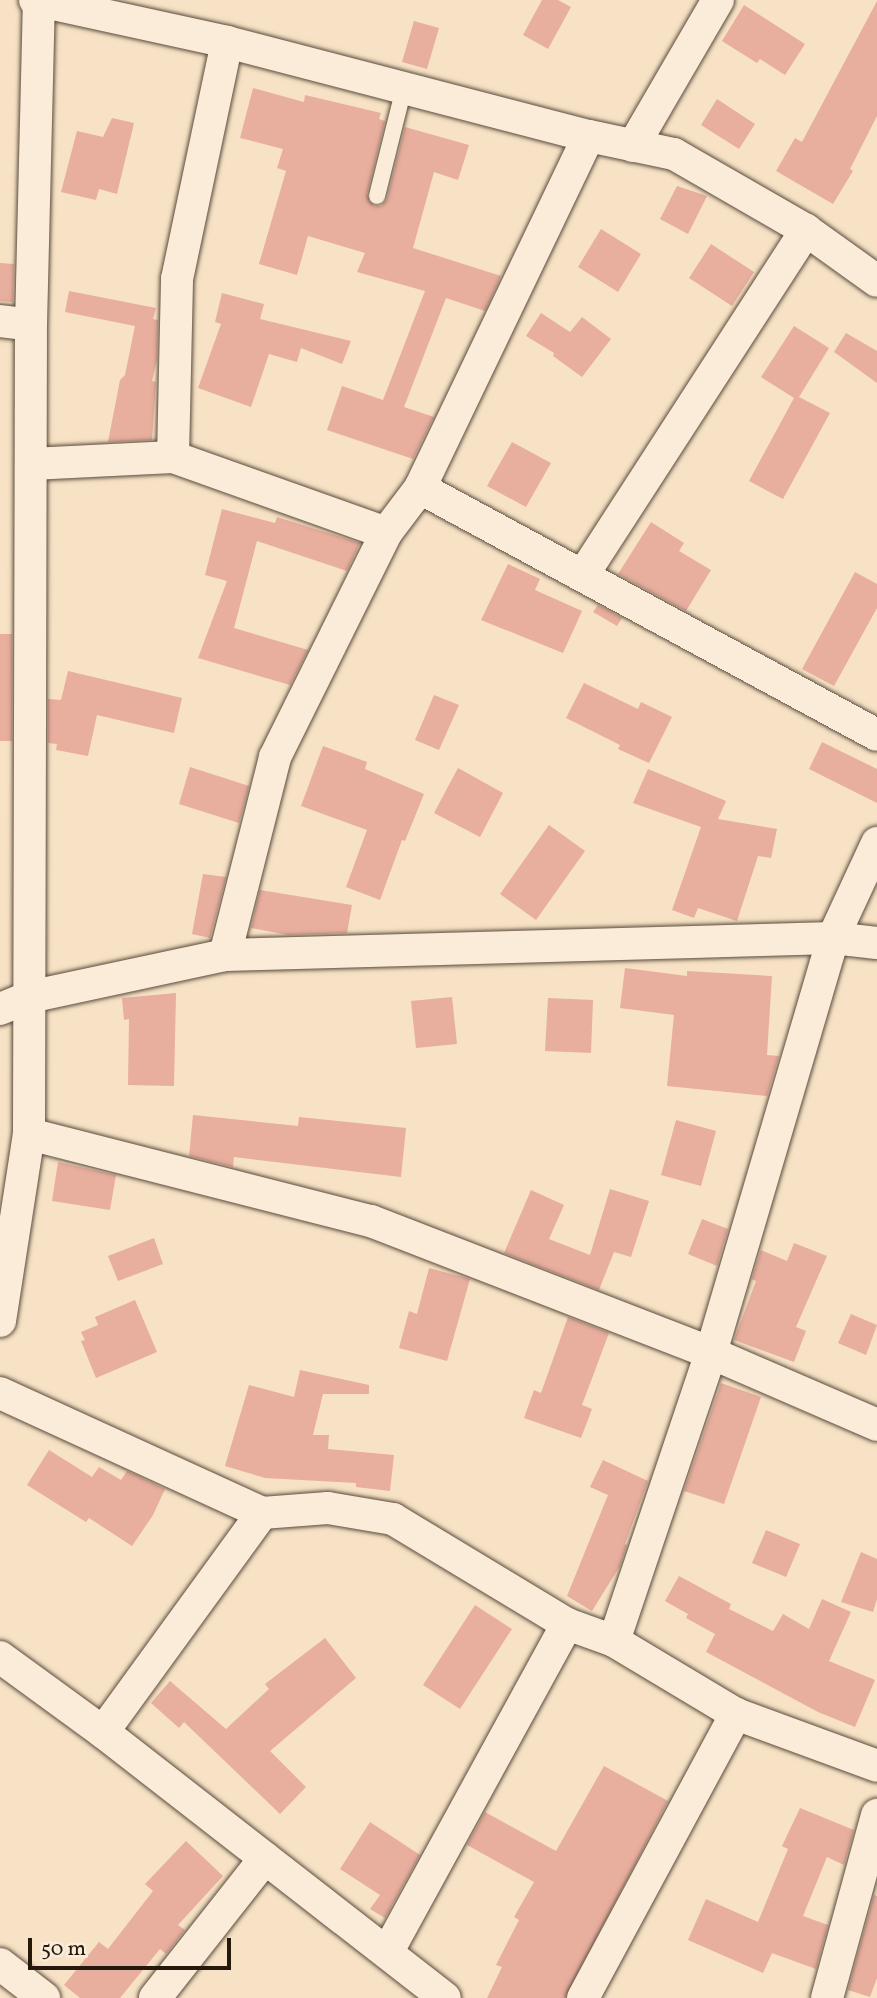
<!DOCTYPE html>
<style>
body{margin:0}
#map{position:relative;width:877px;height:1998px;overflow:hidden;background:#f7e2c5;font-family:Vollkorn,serif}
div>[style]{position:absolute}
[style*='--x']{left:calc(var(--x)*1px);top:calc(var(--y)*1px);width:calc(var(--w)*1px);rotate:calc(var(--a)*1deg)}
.building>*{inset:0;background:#e8ae9e}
.roads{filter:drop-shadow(0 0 2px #5a4b3c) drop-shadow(0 0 2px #5a4b3c)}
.service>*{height:16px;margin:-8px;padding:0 8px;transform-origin:8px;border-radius:8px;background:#faecd9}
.minor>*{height:32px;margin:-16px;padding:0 16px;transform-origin:16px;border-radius:16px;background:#faecd9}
span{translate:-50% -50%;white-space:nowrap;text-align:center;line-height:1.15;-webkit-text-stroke:5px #faecd9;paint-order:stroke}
.scale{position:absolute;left:28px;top:1938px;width:203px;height:32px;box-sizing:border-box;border:4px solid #25190e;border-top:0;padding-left:9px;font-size:21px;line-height:24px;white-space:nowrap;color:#25190e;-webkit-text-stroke:5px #faecd9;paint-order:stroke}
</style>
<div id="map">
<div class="building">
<div style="clip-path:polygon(542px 0,558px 0,571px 7px,548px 49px,523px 35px)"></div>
<div style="clip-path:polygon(877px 1px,877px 116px,850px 169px,853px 171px,833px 204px,776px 171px,795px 138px,802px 142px)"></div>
<div style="clip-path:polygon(744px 5px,805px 44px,785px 75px,760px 59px,757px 63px,722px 41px)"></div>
<div style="clip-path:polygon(414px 21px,439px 28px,427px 69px,402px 62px)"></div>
<div style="clip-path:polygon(253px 88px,304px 102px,305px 95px,381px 113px,379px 119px,385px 121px,367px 194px,374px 206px,381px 206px,387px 199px,405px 127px,469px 145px,458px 180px,434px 172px,413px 248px,501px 276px,485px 311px,446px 298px,404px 407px,434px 417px,413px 459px,327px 430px,342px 386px,383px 400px,425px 291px,357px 272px,365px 253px,308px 236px,297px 275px,259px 264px,286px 171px,277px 168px,283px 149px,240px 138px)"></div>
<div style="clip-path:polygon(717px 99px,755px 124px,739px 149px,701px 125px)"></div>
<div style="clip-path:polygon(112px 118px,134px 123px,117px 194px,99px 189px,96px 200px,61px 192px,77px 131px,103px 137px)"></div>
<div style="clip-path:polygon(677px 186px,707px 196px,688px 234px,660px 219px)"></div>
<div style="clip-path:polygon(601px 229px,641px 254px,618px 292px,578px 267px)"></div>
<div style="clip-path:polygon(711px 244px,754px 272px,732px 306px,689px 278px)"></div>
<div style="clip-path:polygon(0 263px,14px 264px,13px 302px,0 301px)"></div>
<div style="clip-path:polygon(69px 291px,156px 308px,153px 319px,158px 320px,157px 360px,152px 381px,156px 382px,152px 440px,108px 442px,120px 380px,125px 375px,135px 326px,65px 312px)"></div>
<div style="clip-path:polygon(222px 293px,264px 304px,260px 319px,351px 341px,342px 364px,301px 348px,297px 362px,269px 354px,251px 407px,198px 388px,221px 324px,215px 322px)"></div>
<div style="clip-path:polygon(541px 313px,570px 332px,582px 317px,611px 339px,582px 377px,553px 356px,554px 353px,526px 336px)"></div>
<div style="clip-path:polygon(794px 326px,829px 348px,799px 397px,830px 413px,783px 499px,749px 481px,794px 398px,761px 377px)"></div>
<div style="clip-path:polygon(846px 333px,877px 351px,877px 383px,834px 352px)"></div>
<div style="clip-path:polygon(512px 442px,551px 463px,526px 507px,487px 486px)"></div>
<div style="clip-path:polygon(222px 509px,275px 523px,277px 517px,360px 543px,347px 571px,257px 541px,234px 628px,308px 650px,290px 685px,198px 658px,227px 581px,205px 575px)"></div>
<div style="clip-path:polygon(651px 522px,684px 543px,679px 551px,711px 570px,686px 611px,618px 574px)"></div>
<div style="clip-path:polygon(508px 564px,540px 579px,535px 590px,582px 611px,563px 653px,481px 620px)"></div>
<div style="clip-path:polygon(855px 572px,877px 584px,877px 608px,834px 686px,802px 669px)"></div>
<div style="clip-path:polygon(598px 605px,622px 618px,617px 626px,593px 612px)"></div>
<div style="clip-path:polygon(0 634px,12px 634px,12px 741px,0 741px)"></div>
<div style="clip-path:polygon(68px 671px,182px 698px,174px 733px,97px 715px,88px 756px,56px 750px,57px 744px,48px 743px,48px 699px,61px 700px)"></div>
<div style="clip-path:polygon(584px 683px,638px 709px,641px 702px,672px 717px,649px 763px,618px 749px,620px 745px,566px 718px)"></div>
<div style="clip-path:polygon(434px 695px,459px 705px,439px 750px,415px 740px)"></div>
<div style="clip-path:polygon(822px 742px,877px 769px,877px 803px,809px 769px)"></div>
<div style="clip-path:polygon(323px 746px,367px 762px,365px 769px,424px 794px,405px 841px,402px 840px,380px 900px,346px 887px,367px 830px,301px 806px)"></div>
<div style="clip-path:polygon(190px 767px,249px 786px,239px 823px,179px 804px)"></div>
<div style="clip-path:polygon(458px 768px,503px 793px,480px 837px,434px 813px)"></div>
<div style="clip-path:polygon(648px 769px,726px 801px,718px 819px,777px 829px,771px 858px,758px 856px,737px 921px,698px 908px,694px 918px,672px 910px,701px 827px,633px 803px)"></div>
<div style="clip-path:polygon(549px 825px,585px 851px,536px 920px,500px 894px)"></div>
<div style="clip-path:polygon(203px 874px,226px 877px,210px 938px,192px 934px)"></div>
<div style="clip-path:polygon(260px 890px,352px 905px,347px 933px,288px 935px,251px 928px)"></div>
<div style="clip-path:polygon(625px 968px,687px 976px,687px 971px,772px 976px,767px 1055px,779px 1056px,767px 1096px,667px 1086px,674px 1015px,620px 1008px)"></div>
<div style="clip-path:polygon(176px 993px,174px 1086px,128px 1085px,129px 1019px,124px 1020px,122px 998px)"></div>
<div style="clip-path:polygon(452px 997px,457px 1044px,416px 1048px,411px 1001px)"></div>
<div style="clip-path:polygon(548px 998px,593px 1000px,591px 1053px,545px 1051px)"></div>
<div style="clip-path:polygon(193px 1115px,298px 1126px,299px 1117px,406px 1128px,401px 1177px,234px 1157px,233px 1167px,189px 1156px)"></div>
<div style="clip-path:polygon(676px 1120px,716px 1131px,701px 1186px,661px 1175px)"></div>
<div style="clip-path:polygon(58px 1162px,116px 1175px,110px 1210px,52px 1201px)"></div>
<div style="clip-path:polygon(610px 1189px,649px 1201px,631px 1257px,614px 1252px,599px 1290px,504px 1253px,531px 1190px,564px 1205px,549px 1239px,590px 1255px)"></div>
<div style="clip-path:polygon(702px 1219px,728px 1229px,717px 1266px,688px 1254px)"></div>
<div style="clip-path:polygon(154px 1238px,163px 1264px,118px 1281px,108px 1256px)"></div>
<div style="clip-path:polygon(794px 1243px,827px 1256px,796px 1327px,806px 1331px,794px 1362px,734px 1340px,756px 1281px,752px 1279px,761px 1250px,787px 1261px)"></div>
<div style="clip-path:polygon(429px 1268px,470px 1279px,447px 1361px,399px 1348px,409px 1311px,417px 1314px)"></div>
<div style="clip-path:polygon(135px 1300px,157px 1352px,96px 1378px,81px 1341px,85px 1340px,81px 1332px,98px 1325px,95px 1317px)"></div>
<div style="clip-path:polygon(851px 1314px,877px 1325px,866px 1355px,838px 1343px)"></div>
<div style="clip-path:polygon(568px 1317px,609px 1333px,582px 1405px,592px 1409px,581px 1438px,524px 1418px,534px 1390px,541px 1393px)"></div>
<div style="clip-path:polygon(300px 1370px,369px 1385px,369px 1394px,323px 1394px,313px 1435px,329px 1435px,328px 1449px,394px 1455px,390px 1491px,356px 1487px,356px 1483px,265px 1478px,225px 1466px,249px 1385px,294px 1397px)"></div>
<div style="clip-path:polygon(721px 1383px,761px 1397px,724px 1504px,684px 1491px)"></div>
<div style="clip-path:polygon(49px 1450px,92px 1477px,99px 1467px,121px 1480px,127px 1471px,165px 1489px,153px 1515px,132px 1546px,89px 1518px,86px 1522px,27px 1485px)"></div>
<div style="clip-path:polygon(603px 1460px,648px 1481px,625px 1544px,627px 1545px,620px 1566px,592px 1611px,567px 1596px,608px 1495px,590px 1487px)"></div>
<div style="clip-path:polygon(766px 1530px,800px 1544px,786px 1577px,752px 1563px)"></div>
<div style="clip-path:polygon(861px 1552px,877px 1559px,877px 1599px,873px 1612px,841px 1602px)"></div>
<div style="clip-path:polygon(679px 1576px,731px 1604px,729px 1609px,773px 1631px,783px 1614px,809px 1629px,822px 1599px,851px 1612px,829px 1661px,875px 1680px,855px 1727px,818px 1712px,706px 1652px,715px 1634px,686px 1618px,688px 1614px,665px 1601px)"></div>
<div style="clip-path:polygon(475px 1605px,512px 1629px,460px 1709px,423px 1685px)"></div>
<div style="clip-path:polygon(325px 1638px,356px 1678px,270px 1751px,306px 1787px,280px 1814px,184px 1722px,179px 1728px,151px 1703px,170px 1681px,226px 1729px,269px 1689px,265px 1684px)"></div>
<div style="clip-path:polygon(604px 1766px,668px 1801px,565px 1998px,487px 1998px,502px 1967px,496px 1965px,519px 1920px,514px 1917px,534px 1882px,467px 1845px,485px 1812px,556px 1851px)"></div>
<div style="clip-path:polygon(800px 1808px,854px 1830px,844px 1865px,827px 1857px,803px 1916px,828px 1925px,816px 1969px,772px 1953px,763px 1973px,688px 1940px,706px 1899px,758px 1922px,788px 1849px,782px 1846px)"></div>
<div style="clip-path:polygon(370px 1822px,420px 1855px,385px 1918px,370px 1909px,380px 1895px,340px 1869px)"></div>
<div style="clip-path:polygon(186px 1841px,223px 1876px,178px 1925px,185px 1930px,166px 1954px,160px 1949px,120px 1998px,80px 1998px,64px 1985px,99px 1942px,108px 1949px,153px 1891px,145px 1884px)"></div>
<div style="clip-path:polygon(874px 1895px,877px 1896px,877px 1978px,870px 1997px,848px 1990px)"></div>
</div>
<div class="roads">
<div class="service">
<div style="--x:377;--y:196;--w:111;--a:-76"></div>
</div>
<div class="minor">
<div style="--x:35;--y:0;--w:197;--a:12.3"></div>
<div style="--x:227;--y:42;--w:374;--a:14.6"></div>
<div style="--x:589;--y:136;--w:87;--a:12"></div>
<div style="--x:674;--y:154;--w:152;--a:29.9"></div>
<div style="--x:806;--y:230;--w:87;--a:35.7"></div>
<div style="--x:633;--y:146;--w:169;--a:-59.8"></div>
<div style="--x:0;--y:321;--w:31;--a:7"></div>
<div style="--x:173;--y:457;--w:178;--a:-88.7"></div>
<div style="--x:177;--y:279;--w:242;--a:-78.1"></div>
<div style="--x:31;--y:464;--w:142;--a:-2.8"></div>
<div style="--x:173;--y:457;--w:226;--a:19.6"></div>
<div style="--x:420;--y:488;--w:519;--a:28.39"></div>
<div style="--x:583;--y:575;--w:411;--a:-57.1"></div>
<div style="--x:225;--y:955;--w:204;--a:-75.8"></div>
<div style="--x:275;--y:757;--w:250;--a:-63.6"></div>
<div style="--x:386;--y:533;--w:56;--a:-52.9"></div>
<div style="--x:420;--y:488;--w:390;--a:-64.4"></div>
<div style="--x:0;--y:1009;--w:31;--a:-22"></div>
<div style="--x:29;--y:997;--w:200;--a:-12.1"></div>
<div style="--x:225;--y:955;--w:608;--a:-1.6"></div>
<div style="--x:833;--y:938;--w:44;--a:6.5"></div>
<div style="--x:29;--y:1134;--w:353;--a:14.3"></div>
<div style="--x:371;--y:1221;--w:365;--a:21.2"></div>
<div style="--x:711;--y:1353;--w:181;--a:23.4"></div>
<div style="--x:0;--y:1321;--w:189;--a:-81.2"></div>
<div style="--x:29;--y:1134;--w:809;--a:-89.86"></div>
<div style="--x:31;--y:325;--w:325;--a:-88.6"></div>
<div style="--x:0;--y:1393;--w:288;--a:24.6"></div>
<div style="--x:262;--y:1513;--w:66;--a:-4.3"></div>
<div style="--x:328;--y:1508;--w:66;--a:9.6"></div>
<div style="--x:393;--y:1519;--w:203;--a:31.1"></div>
<div style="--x:567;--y:1624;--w:50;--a:19.9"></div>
<div style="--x:614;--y:1641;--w:142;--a:30.9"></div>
<div style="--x:736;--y:1714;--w:150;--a:20.2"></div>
<div style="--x:614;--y:1641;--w:304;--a:-71.4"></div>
<div style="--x:711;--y:1353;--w:433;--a:-73.6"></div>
<div style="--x:833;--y:938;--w:105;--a:-65.1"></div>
<div style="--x:0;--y:1657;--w:127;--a:36.1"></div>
<div style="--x:103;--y:1732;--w:433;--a:37.9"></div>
<div style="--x:103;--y:1732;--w:271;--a:-54"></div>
<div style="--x:388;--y:1951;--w:373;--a:-61.3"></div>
<div style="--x:0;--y:1964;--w:56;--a:37.7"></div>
<div style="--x:155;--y:1998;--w:178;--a:-51.8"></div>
<div style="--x:583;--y:1998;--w:323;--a:-61.7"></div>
<div style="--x:827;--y:1998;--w:190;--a:-74.7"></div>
</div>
</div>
<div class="scale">50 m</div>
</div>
